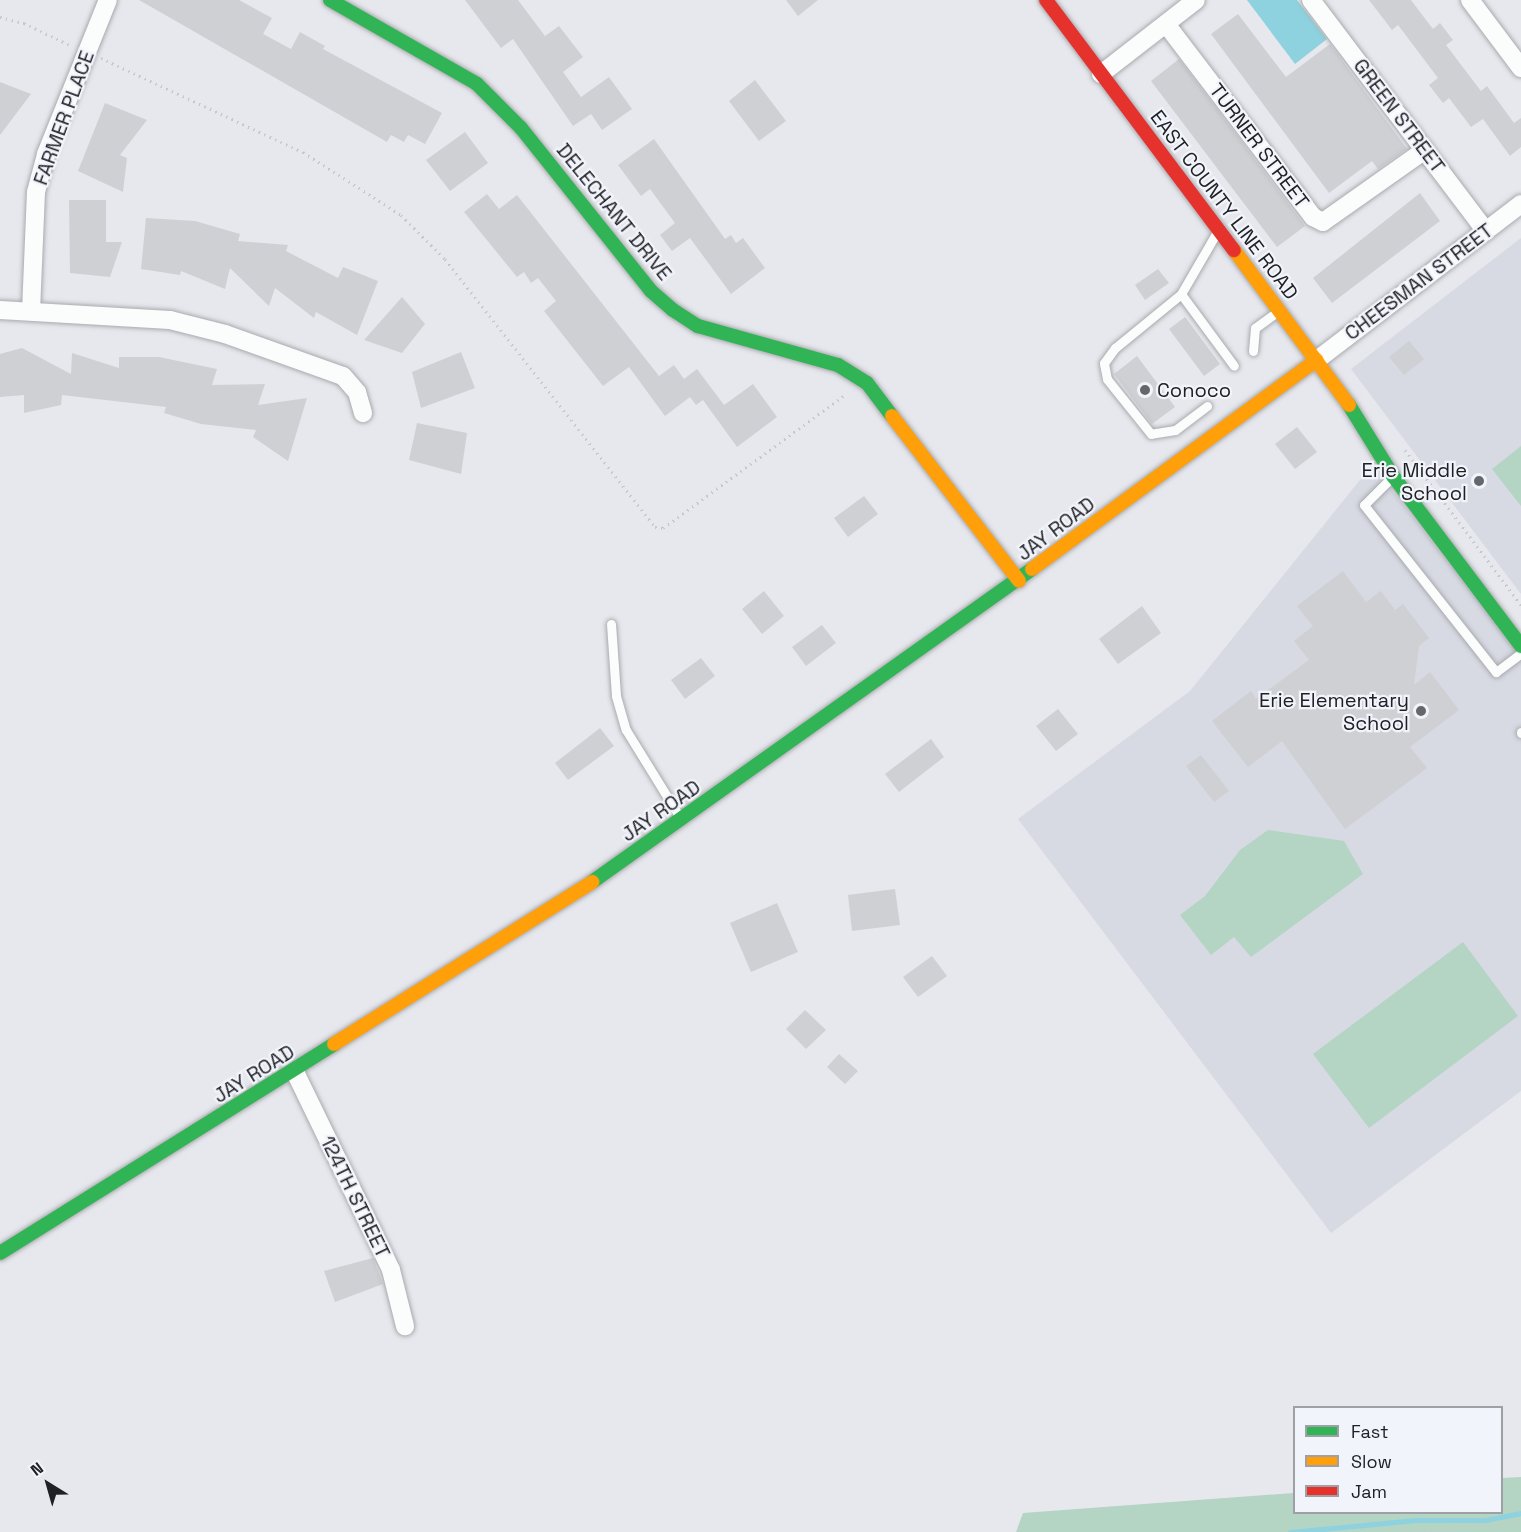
<!DOCTYPE html>
<style>
body{margin:0}
#map{position:relative;width:1521px;height:1532px;overflow:hidden;background:#e7e8ed;font-family:"Space Grotesk",sans-serif}
div>[style]{position:absolute}
[style*='--x']{left:calc(var(--x)*1px);top:calc(var(--y)*1px);width:calc(var(--w)*1px);rotate:calc(var(--a)*1deg)}
.built>*{inset:0;background:#d7d9e3}
.green>*{inset:0;background:#b4d4c4}
.water>*{inset:0;background:#8dd2de}
.stream>*{height:5px;margin:-2.5px;padding:0 2.5px;transform-origin:2.5px;border-radius:2.5px;background:#8dd2de}
.building>*{inset:0;background:#cfd0d4}
.path>*{height:3px;margin-top:-1.5px;transform-origin:0;background:repeating-linear-gradient(90deg,#c7c8c9 0 1.5px,transparent 0 6px)}
.roads{filter:drop-shadow(0 0 2px #a9aaae) drop-shadow(0 0 2px #a9aaae)}
.lane>*{height:9px;margin:-4.5px;padding:0 4.5px;transform-origin:4.5px;border-radius:4.5px;background:#fbfcfc}
.street>*{height:18px;margin:-9px;padding:0 9px;transform-origin:9px;border-radius:9px;background:#fbfcfc}
.fast>*{height:14px;margin:-7px;padding:0 7px;transform-origin:7px;border-radius:7px;background:#30b455}
.slow>*{height:14px;margin:-7px;padding:0 7px;transform-origin:7px;border-radius:7px;background:#ff9f0a}
.jam>*{height:14px;margin:-7px;padding:0 7px;transform-origin:7px;border-radius:7px;background:#e5322d}
.dots>*{width:16px;height:16px;translate:-50% -50%;box-sizing:border-box;border:3px solid #f2f4fc;border-radius:50%}
span{translate:-50% -50%;white-space:nowrap;text-align:center;line-height:1.15;-webkit-text-stroke:4.5px #f2f4fc;paint-order:stroke}
.street-label{font-size:20px;color:#202124}
.poi-label{font-size:20px;color:#202124}
.left{translate:0 -50%;text-align:left}
.right{translate:-100% -50%;text-align:right}
.legend{position:absolute;left:1293px;top:1406px;width:210px;height:108px;box-sizing:border-box;background:#f2f4fc;border:2px solid #9ea0a6;margin:0;padding:8px 10px;list-style:none;font-size:18px;color:#202124}
.legend li{display:flex;align-items:center;gap:12px;height:30px}
.legend b{width:30px;border:2px solid #9ea0a6}
.north{position:absolute;left:18px;top:1454px;width:60px;height:60px;-webkit-text-stroke:4px #f2f4fc;paint-order:stroke;rotate:323deg;font-size:16px;font-weight:700;line-height:24px;text-align:center;color:#202124}
.north::after{content:'';display:block;margin:auto;width:21px;height:27px;background:#202124;clip-path:polygon(50% 0,100% 100%,50% 72%,0 100%)}
</style>
<div id="map">
<div class="built">
<div style="clip-path:polygon(1521px 238px,1521px 594px,1351px 369px)"></div>
<div style="clip-path:polygon(1372px 465px,1521px 656px,1521px 1091px,1331px 1233px,1018px 819px,1190px 691px)"></div>
</div>
<div class="green">
<div style="clip-path:polygon(1521px 446px,1521px 506px,1492px 469px)"></div>
<div style="clip-path:polygon(1268px 830px,1344px 841px,1363px 874px,1251px 957px,1234px 937px,1211px 955px,1180px 915px,1205px 896px,1240px 850px)"></div>
<div style="clip-path:polygon(1463px 942px,1518px 1016px,1369px 1128px,1313px 1054px)"></div>
<div style="clip-path:polygon(1521px 1477px,1521px 1532px,1016px 1532px,1023px 1513px,1294px 1493px,1294px 1512px,1502px 1512px,1502px 1478px)"></div>
</div>
<div class="water">
<div style="clip-path:polygon(1247px 0,1297px 0,1327px 39px,1295px 64px)"></div>
</div>
<div class="stream">
<div style="--x:1290;--y:1532;--w:129;--a:-5.4"></div>
<div style="--x:1418;--y:1520;--w:67;--a:0"></div>
<div style="--x:1485;--y:1520;--w:37;--a:-11"></div>
</div>
<div class="building">
<div style="clip-path:polygon(139px 0,239px 0,272px 18px,263px 34px,291px 49px,300px 32px,325px 46px,323px 49px,442px 113px,425px 144px,408px 135px,404px 142px,391px 135px,387px 142px)"></div>
<div style="clip-path:polygon(465px 0,518px 0,545px 36px,559px 26px,583px 57px,563px 72px,581px 97px,609px 77px,632px 109px,602px 130px,591px 114px,573px 126px,513px 39px,501px 48px)"></div>
<div style="clip-path:polygon(786px 0,818px 0,798px 16px)"></div>
<div style="clip-path:polygon(1369px 0,1411px 0,1433px 29px,1440px 23px,1453px 40px,1446px 45px,1481px 91px,1487px 86px,1514px 123px,1521px 118px,1521px 147px,1510px 156px,1483px 119px,1471px 127px,1449px 98px,1443px 103px,1429px 85px,1438px 78px,1398px 25px,1392px 30px)"></div>
<div style="clip-path:polygon(1238px 14px,1286px 77px,1330px 44px,1407px 149px,1378px 169px,1372px 161px,1329px 193px,1211px 34px)"></div>
<div style="clip-path:polygon(1179px 59px,1305px 226px,1277px 247px,1151px 81px)"></div>
<div style="clip-path:polygon(755px 80px,786px 121px,759px 141px,729px 101px)"></div>
<div style="clip-path:polygon(0 82px,31px 94px,0 135px)"></div>
<div style="clip-path:polygon(105px 103px,147px 120px,120px 155px,127px 158px,123px 192px,78px 171px)"></div>
<div style="clip-path:polygon(465px 132px,488px 163px,450px 191px,426px 160px)"></div>
<div style="clip-path:polygon(654px 139px,725px 239px,731px 235px,736px 243px,743px 238px,765px 268px,731px 294px,690px 238px,672px 251px,660px 235px,675px 223px,650px 189px,641px 196px,618px 165px)"></div>
<div style="clip-path:polygon(1420px 193px,1440px 221px,1332px 303px,1313px 278px)"></div>
<div style="clip-path:polygon(487px 194px,499px 209px,517px 195px,659px 376px,674px 365px,684px 379px,697px 369px,724px 405px,753px 384px,777px 417px,737px 447px,703px 400px,696px 405px,690px 397px,665px 416px,629px 367px,603px 386px,544px 311px,556px 301px,538px 278px,531px 283px,524px 272px,517px 277px,464px 212px)"></div>
<div style="clip-path:polygon(69px 200px,106px 200px,106px 242px,122px 242px,110px 277px,70px 273px)"></div>
<div style="clip-path:polygon(146px 218px,195px 221px,240px 234px,238px 241px,288px 245px,286px 251px,338px 278px,343px 267px,378px 281px,357px 335px,316px 312px,314px 318px,275px 288px,269px 306px,230px 268px,225px 289px,181px 271px,180px 275px,141px 269px)"></div>
<div style="clip-path:polygon(1158px 269px,1169px 283px,1145px 300px,1135px 285px)"></div>
<div style="clip-path:polygon(402px 297px,425px 324px,402px 353px,364px 340px)"></div>
<div style="clip-path:polygon(1185px 317px,1220px 364px,1204px 376px,1169px 329px)"></div>
<div style="clip-path:polygon(1409px 341px,1424px 359px,1404px 375px,1389px 357px)"></div>
<div style="clip-path:polygon(22px 348px,71px 374px,72px 353px,119px 368px,119px 357px,159px 357px,217px 369px,212px 385px,265px 384px,258px 405px,307px 398px,288px 461px,253px 437px,256px 430px,201px 424px,164px 413px,166px 407px,62px 395px,61px 405px,24px 413px,24px 395px,0 397px,0 354px)"></div>
<div style="clip-path:polygon(461px 352px,475px 388px,421px 408px,412px 372px)"></div>
<div style="clip-path:polygon(1137px 356px,1175px 407px,1152px 424px,1114px 374px)"></div>
<div style="clip-path:polygon(417px 423px,467px 433px,461px 474px,409px 460px)"></div>
<div style="clip-path:polygon(1297px 427px,1317px 452px,1295px 469px,1275px 444px)"></div>
<div style="clip-path:polygon(864px 496px,878px 514px,848px 537px,834px 518px)"></div>
<div style="clip-path:polygon(1343px 571px,1366px 602px,1381px 591px,1395px 610px,1403px 604px,1429px 638px,1419px 646px,1414px 685px,1430px 672px,1459px 710px,1410px 747px,1427px 768px,1345px 829px,1282px 741px,1248px 767px,1212px 721px,1251px 691px,1256px 699px,1309px 660px,1294px 641px,1313px 626px,1297px 606px)"></div>
<div style="clip-path:polygon(764px 591px,784px 616px,762px 634px,742px 609px)"></div>
<div style="clip-path:polygon(1142px 606px,1161px 633px,1118px 664px,1099px 639px)"></div>
<div style="clip-path:polygon(822px 625px,836px 643px,806px 666px,792px 647px)"></div>
<div style="clip-path:polygon(701px 658px,715px 676px,685px 699px,671px 680px)"></div>
<div style="clip-path:polygon(1058px 709px,1078px 734px,1056px 751px,1036px 726px)"></div>
<div style="clip-path:polygon(600px 728px,614px 746px,568px 780px,555px 763px)"></div>
<div style="clip-path:polygon(931px 739px,944px 757px,899px 792px,885px 774px)"></div>
<div style="clip-path:polygon(1201px 755px,1229px 791px,1214px 802px,1186px 766px)"></div>
<div style="clip-path:polygon(895px 889px,900px 925px,852px 931px,848px 895px)"></div>
<div style="clip-path:polygon(777px 903px,798px 952px,751px 972px,730px 923px)"></div>
<div style="clip-path:polygon(932px 956px,947px 976px,918px 997px,903px 977px)"></div>
<div style="clip-path:polygon(805px 1010px,826px 1030px,806px 1049px,786px 1029px)"></div>
<div style="clip-path:polygon(839px 1054px,858px 1071px,845px 1084px,827px 1067px)"></div>
<div style="clip-path:polygon(373px 1258px,383px 1284px,335px 1302px,324px 1271px)"></div>
</div>
<div class="path">
<div style="--x:0;--y:17;--w:25;--a:14"></div>
<div style="--x:24;--y:23;--w:51;--a:25.6"></div>
<div style="--x:101;--y:58;--w:223;--a:25"></div>
<div style="--x:303;--y:152;--w:117;--a:32.7"></div>
<div style="--x:401;--y:215;--w:62;--a:45"></div>
<div style="--x:445;--y:259;--w:340;--a:51.9"></div>
<div style="--x:655;--y:527;--w:8;--a:7"></div>
<div style="--x:663;--y:528;--w:225;--a:-36.2"></div>
<div style="--x:1405;--y:450;--w:194;--a:53.2"></div>
<div style="--x:1401;--y:1532;--w:120;--a:-4.3"></div>
</div>
<div class="roads">
<div class="lane">
<div style="--x:1181;--y:294;--w:89;--a:53.6"></div>
<div style="--x:1253;--y:351;--w:23;--a:-85"></div>
<div style="--x:1255;--y:328;--w:29;--a:-36"></div>
<div style="--x:1207;--y:406;--w:40;--a:143"></div>
<div style="--x:1175;--y:430;--w:24;--a:171"></div>
<div style="--x:1151;--y:434;--w:70;--a:-128.7"></div>
<div style="--x:1107;--y:379;--w:16;--a:-101"></div>
<div style="--x:1104;--y:363;--w:19;--a:-54"></div>
<div style="--x:1115;--y:348;--w:85;--a:-39.3"></div>
<div style="--x:1181;--y:294;--w:72;--a:-59.9"></div>
<div style="--x:1391;--y:478;--w:38;--a:135"></div>
<div style="--x:1364;--y:505;--w:213;--a:51.7"></div>
<div style="--x:1496;--y:672;--w:31;--a:-37"></div>
<div style="--x:611;--y:624;--w:72;--a:86"></div>
<div style="--x:616;--y:696;--w:35;--a:74"></div>
<div style="--x:626;--y:730;--w:105;--a:58.3"></div>
<div style="--x:1521;--y:732;--w:1;--a:90"></div>
</div>
<div class="street">
<div style="--x:1311;--y:0;--w:290;--a:52.9"></div>
<div style="--x:1470;--y:0;--w:85;--a:53.1"></div>
<div style="--x:1166;--y:24;--w:243;--a:52.7"></div>
<div style="--x:1313;--y:217;--w:11;--a:27"></div>
<div style="--x:1323;--y:222;--w:125;--a:-35.2"></div>
<div style="--x:1101;--y:74;--w:120;--a:-37.9"></div>
<div style="--x:0;--y:310;--w:170;--a:3.4"></div>
<div style="--x:170;--y:320;--w:57;--a:14.3"></div>
<div style="--x:225;--y:334;--w:125;--a:19.6"></div>
<div style="--x:343;--y:376;--w:21;--a:49"></div>
<div style="--x:357;--y:392;--w:22;--a:74"></div>
<div style="--x:31;--y:311;--w:119;--a:-87.6"></div>
<div style="--x:36;--y:192;--w:39;--a:-75"></div>
<div style="--x:46;--y:154;--w:166;--a:-68.1"></div>
<div style="--x:1317;--y:360;--w:257;--a:-37.4"></div>
<div style="--x:295;--y:1072;--w:220;--a:64.1"></div>
<div style="--x:391;--y:1270;--w:58;--a:76"></div>
</div>
<div class="fast">
<div style="--x:330;--y:0;--w:169;--a:29.7"></div>
<div style="--x:477;--y:84;--w:62;--a:45"></div>
<div style="--x:521;--y:128;--w:208;--a:51.4"></div>
<div style="--x:651;--y:291;--w:29;--a:41"></div>
<div style="--x:673;--y:310;--w:30;--a:33"></div>
<div style="--x:698;--y:326;--w:145;--a:15.6"></div>
<div style="--x:838;--y:365;--w:34;--a:32"></div>
<div style="--x:867;--y:383;--w:41;--a:52.9"></div>
<div style="--x:1349;--y:405;--w:84;--a:58.2"></div>
<div style="--x:1393;--y:476;--w:213;--a:53"></div>
<div style="--x:592;--y:882;--w:540;--a:-35.43"></div>
<div style="--x:0;--y:1253;--w:394;--a:-32"></div>
</div>
<div class="slow">
<div style="--x:1234;--y:250;--w:193;--a:53.4"></div>
<div style="--x:892;--y:416;--w:208;--a:52.4"></div>
<div style="--x:1032;--y:569;--w:353;--a:-36.3"></div>
<div style="--x:334;--y:1044;--w:305;--a:-32.1"></div>
</div>
<div class="jam">
<div style="--x:1046;--y:0;--w:313;--a:53.1"></div>
</div>
</div>
<div class="dots">
<div style="left:1145px;top:390px;background:#66676a"></div>
<div style="left:1479px;top:481px;background:#66676a"></div>
<div style="left:1421px;top:711px;background:#66676a"></div>
</div>
<div class="street-label">
<span style="left:1399px;top:116px;rotate:53deg">GREEN STREET</span>
<span style="left:64px;top:118px;rotate:-70deg">FARMER PLACE</span>
<span style="left:1259px;top:146px;rotate:53deg">TURNER STREET</span>
<span style="left:1224px;top:205px;rotate:53deg">EAST COUNTY LINE ROAD</span>
<span style="left:614px;top:212px;rotate:51deg">DELECHANT DRIVE</span>
<span style="left:1419px;top:282px;rotate:-37deg">CHEESMAN STREET</span>
<span style="left:1056px;top:529px;rotate:-37deg">JAY ROAD</span>
<span style="left:661px;top:811px;rotate:-35deg">JAY ROAD</span>
<span style="left:254px;top:1074px;rotate:-32deg">JAY ROAD</span>
<span style="left:355px;top:1197px;rotate:64deg">124TH STREET</span>
</div>
<div class="poi-label">
<span class="left" style="left:1157px;top:390px">Conoco</span>
<span class="right" style="left:1467px;top:482px">Erie Middle<br>School</span>
<span class="right" style="left:1409px;top:712px">Erie Elementary<br>School</span>
</div>
<ul class="legend">
<li><b style="height:8px;background:#30b455"></b>Fast</li>
<li><b style="height:8px;background:#ff9f0a"></b>Slow</li>
<li><b style="height:8px;background:#e5322d"></b>Jam</li>
</ul>
<div class="north">N</div>
</div>
